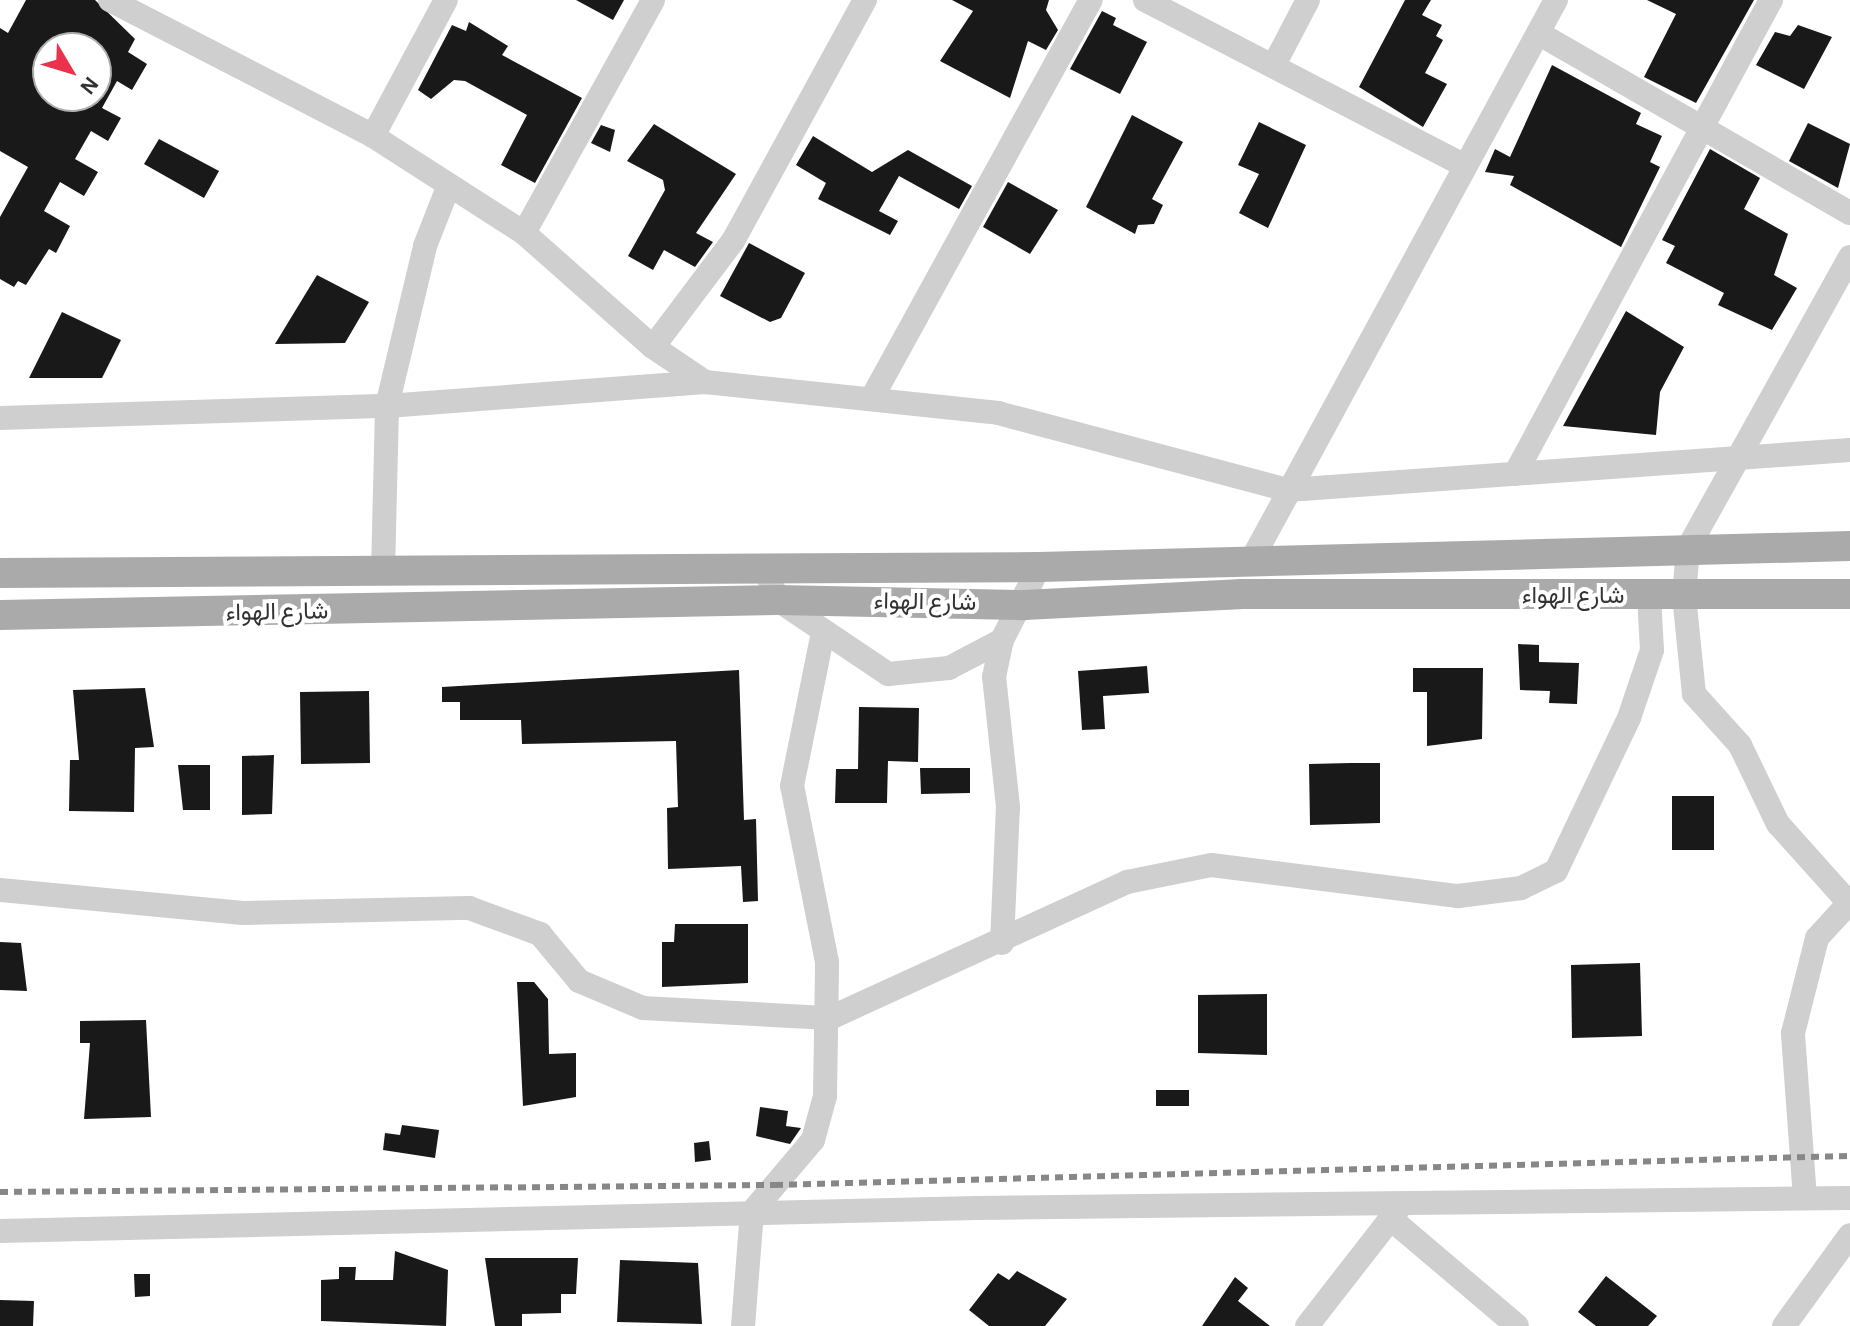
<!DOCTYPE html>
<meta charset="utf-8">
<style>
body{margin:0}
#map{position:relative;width:1850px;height:1326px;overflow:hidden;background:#fff;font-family:"Alegreya Sans",Vazirmatn,sans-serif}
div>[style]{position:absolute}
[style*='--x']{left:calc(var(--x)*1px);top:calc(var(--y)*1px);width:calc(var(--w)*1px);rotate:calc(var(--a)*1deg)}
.building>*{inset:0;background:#191919}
.minor>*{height:24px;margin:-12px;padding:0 12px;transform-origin:12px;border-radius:12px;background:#cfcfcf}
.major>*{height:30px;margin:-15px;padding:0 15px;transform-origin:15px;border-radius:15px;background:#aaa}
.rail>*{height:6px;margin-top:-3px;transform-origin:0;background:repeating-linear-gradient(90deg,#878787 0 8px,transparent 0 14px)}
span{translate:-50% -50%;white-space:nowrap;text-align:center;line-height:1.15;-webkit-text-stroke:8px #fff;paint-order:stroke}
.street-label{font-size:24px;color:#323232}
.north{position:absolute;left:32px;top:32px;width:80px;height:80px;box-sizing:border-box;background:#fff;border:2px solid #adadad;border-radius:50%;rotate:128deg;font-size:22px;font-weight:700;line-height:32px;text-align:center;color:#323232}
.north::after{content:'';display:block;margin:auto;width:28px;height:36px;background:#ea324d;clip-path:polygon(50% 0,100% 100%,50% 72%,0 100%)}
</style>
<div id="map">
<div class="building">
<div style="clip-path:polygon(evenodd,26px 0,95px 0,135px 39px,128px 52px,147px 64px,132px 90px,117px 81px,102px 108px,121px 118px,108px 141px,91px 131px,75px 159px,98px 172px,84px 196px,60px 182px,44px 211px,70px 226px,56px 253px,49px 249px,26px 285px,18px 281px,14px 287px,0 279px,0 217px,28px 167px,0 151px,0 28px,8px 33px,26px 0,48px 48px,96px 48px,96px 96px,48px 96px,48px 48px)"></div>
<div style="clip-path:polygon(576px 0,624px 0,613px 20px)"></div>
<div style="clip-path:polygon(952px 0,1049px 0,1046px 10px,1058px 30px,1046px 50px,1028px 41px,1010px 98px,940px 61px,973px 11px)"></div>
<div style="clip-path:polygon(1405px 0,1431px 0,1422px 15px,1442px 25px,1436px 36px,1443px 40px,1425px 73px,1447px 84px,1423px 127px,1359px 87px)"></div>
<div style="clip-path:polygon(1647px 0,1754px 0,1696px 103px,1644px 77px,1676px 14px)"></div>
<div style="clip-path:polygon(1102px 11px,1116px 18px,1113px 25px,1147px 42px,1120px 94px,1070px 69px)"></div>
<div style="clip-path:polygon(469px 22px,508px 46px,502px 55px,582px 98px,535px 183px,501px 165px,527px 115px,465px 81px,454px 80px,431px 99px,418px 90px,452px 25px,466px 31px)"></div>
<div style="clip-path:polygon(1798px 25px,1832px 37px,1804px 89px,1756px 65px,1775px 32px,1790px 36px)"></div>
<div style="clip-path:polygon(1552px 65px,1641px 113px,1636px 124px,1662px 136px,1650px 162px,1660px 167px,1621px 247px,1510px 185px,1514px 176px,1485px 172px,1495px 149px,1510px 157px)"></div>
<div style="clip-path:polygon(1132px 115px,1183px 142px,1152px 199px,1163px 205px,1154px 224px,1138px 225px,1135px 234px,1086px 207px)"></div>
<div style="clip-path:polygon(1259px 122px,1306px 145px,1268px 228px,1239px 213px,1259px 174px,1238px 165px)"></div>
<div style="clip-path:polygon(1808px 123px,1850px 144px,1838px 188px,1789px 161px)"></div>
<div style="clip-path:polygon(654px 124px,736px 174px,696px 233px,713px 242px,695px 267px,664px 250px,653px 270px,628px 256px,665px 190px,663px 180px,627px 161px)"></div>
<div style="clip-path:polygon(601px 125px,615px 130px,610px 152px,591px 143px)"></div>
<div style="clip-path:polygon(813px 136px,872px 172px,908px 150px,972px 186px,959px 209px,899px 176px,879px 211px,898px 221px,890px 235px,818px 199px,826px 183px,796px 165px)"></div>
<div style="clip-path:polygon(159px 139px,219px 171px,204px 198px,144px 164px)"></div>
<div style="clip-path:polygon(1710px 149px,1760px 178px,1744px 209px,1788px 234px,1774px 275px,1797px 288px,1772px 330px,1718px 305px,1724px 293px,1666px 263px,1675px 246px,1662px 240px)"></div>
<div style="clip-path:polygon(1008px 182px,1058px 210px,1030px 254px,983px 227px)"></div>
<div style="clip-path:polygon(749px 243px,805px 273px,781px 318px,770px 322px,720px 296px)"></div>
<div style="clip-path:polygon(317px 275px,369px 302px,345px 343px,275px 344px)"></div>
<div style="clip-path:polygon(1626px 311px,1684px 347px,1660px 392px,1656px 435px,1563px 426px)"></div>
<div style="clip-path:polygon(62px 312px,121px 340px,102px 378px,29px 378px)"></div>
<div style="clip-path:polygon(1518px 644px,1539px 645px,1539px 662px,1579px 663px,1577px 704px,1549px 703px,1550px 691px,1520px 690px)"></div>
<div style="clip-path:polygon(1147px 666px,1149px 693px,1103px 696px,1105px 729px,1082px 730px,1078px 671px)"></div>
<div style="clip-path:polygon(1413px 668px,1483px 668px,1482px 739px,1427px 746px,1427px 692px,1413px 692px)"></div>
<div style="clip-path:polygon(739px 670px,744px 820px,756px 819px,758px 901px,743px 902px,741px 866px,668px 869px,667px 808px,678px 807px,676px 741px,522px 744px,521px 720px,460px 720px,460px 702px,442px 702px,442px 687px)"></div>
<div style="clip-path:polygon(145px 688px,154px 747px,135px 748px,134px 812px,69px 811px,70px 760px,79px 760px,73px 690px)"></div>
<div style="clip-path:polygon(369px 691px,370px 763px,301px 764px,300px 692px)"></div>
<div style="clip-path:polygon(859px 707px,919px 708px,918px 762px,888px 761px,887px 803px,835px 803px,836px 769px,858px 769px)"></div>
<div style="clip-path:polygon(274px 755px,272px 814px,242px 815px,242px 756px)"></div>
<div style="clip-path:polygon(1351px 763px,1380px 763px,1380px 823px,1310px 825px,1309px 764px)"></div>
<div style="clip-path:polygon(178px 765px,210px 765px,210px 810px,183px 810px)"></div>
<div style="clip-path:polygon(920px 768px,970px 768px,970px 793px,921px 794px)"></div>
<div style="clip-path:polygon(1672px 796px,1714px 796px,1714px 850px,1672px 850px)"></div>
<div style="clip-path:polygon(675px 924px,748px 924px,748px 983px,662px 987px,662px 942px,674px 942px)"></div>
<div style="clip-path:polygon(0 942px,21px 943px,27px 991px,0 990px)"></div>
<div style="clip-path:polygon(1640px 963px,1642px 1036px,1572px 1038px,1571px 965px)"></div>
<div style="clip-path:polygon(517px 982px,534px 982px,548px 999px,549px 1054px,576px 1053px,576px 1097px,523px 1106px)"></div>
<div style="clip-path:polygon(1267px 994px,1267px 1055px,1198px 1053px,1198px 995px)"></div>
<div style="clip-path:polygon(146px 1020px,151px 1117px,84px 1119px,90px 1043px,80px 1043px,80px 1021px)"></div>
<div style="clip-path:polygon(1156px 1090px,1189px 1090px,1189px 1106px,1156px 1106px)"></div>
<div style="clip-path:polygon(760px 1107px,788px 1111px,786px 1126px,801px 1128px,790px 1144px,756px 1136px)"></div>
<div style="clip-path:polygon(402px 1125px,439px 1130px,435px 1158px,383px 1150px,385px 1133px,400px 1135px)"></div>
<div style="clip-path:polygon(709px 1141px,711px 1160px,695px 1162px,694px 1143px)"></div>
<div style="clip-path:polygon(395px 1251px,448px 1270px,446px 1326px,321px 1321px,321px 1280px,339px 1279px,339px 1267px,356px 1267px,355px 1280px,393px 1280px)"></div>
<div style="clip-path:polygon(485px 1258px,578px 1258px,576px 1294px,561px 1294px,561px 1313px,522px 1314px,522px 1326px,495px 1326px)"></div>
<div style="clip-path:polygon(620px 1260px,698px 1263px,702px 1324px,617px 1322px)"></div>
<div style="clip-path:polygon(1017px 1271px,1067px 1299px,1045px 1326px,989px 1326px,969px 1310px,998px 1273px,1009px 1280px)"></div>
<div style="clip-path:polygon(134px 1274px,150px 1274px,150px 1296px,135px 1297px)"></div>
<div style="clip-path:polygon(1606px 1276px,1657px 1316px,1648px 1326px,1596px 1326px,1578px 1312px)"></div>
<div style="clip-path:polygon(1235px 1277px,1248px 1288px,1238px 1301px,1270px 1326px,1202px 1326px)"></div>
<div style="clip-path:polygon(0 1300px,34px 1301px,33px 1326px,0 1326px)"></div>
</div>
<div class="minor">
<div style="--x:110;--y:0;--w:296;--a:27.3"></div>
<div style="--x:373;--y:136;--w:179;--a:32.7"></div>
<div style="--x:524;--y:233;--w:172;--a:41.5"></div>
<div style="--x:653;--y:347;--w:63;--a:33.9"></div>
<div style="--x:1145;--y:0;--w:360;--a:27.4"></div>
<div style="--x:1538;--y:33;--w:360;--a:30"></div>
<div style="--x:1275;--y:63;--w:71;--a:-62.4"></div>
<div style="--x:373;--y:136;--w:154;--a:-61.8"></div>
<div style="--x:524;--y:233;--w:266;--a:-61"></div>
<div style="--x:653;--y:347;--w:133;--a:-53"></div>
<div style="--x:733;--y:241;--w:275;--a:-61.3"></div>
<div style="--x:873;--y:396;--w:452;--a:-61.2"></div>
<div style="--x:0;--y:418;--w:387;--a:-1.8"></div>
<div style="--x:387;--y:406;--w:319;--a:-4.3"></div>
<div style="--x:705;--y:382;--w:295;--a:6"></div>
<div style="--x:998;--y:413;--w:300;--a:14.9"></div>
<div style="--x:1288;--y:490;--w:563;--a:-4.07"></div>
<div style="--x:1515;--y:474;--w:539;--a:-61.63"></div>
<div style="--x:1250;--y:563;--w:641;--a:-61.48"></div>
<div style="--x:764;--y:567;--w:36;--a:67"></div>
<div style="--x:778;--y:600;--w:133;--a:33.9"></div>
<div style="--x:888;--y:674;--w:61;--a:-5.6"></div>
<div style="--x:949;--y:668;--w:60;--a:-27.8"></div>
<div style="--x:383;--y:572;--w:166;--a:-88.6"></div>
<div style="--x:387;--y:406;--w:164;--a:-76.6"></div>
<div style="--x:425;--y:246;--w:60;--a:-68.6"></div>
<div style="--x:0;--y:890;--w:244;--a:5.4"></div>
<div style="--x:243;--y:913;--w:226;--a:-1.3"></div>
<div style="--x:469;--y:908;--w:76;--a:20.1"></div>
<div style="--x:540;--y:934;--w:61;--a:50.3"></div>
<div style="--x:579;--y:981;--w:69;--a:22.9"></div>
<div style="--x:643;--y:1008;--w:187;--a:3.1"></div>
<div style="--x:830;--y:1018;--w:327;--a:-24.6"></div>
<div style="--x:1127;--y:882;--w:86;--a:-11.4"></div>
<div style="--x:1211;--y:865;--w:249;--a:7.2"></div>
<div style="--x:1458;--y:896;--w:64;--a:-7.2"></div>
<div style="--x:1521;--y:888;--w:39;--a:-26"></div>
<div style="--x:1556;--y:871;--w:170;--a:-64.5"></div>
<div style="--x:1629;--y:718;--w:72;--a:-71.3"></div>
<div style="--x:1652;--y:650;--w:53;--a:-93.2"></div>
<div style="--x:1849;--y:903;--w:106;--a:-131.9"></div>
<div style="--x:1778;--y:824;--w:88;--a:-115.7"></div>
<div style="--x:1740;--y:745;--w:69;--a:-132"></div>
<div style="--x:1694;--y:694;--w:99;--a:-95.8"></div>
<div style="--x:1684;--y:596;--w:48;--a:-85.2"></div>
<div style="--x:1688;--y:548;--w:333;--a:-60.9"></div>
<div style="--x:1002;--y:943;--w:136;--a:-87.5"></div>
<div style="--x:1008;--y:807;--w:131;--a:-96.1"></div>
<div style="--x:994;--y:677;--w:38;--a:-78"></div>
<div style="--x:1002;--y:640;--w:82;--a:-63.1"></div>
<div style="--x:1805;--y:1198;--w:165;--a:-94.2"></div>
<div style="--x:1793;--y:1033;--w:98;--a:-75.8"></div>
<div style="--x:1817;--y:938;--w:49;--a:-47.5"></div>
<div style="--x:1391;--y:1219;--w:165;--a:40.3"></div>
<div style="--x:0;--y:1231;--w:976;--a:-1.35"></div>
<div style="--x:976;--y:1208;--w:874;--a:-0.66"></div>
<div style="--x:743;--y:1326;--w:114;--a:-85.5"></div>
<div style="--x:752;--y:1212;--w:94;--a:-49.7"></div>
<div style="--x:813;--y:1140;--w:46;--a:-74.7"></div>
<div style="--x:825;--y:1096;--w:134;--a:-89.1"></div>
<div style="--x:827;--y:962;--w:179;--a:-101.2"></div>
<div style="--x:792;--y:786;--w:157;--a:-78.6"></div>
<div style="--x:1307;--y:1326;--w:150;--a:-52.1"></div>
<div style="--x:1784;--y:1326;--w:112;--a:-54"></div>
</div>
<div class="major">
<div style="--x:0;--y:573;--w:1039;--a:-0.33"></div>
<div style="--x:1039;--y:567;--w:811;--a:-1.48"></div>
<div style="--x:0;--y:615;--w:778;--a:-1.1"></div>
<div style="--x:778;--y:600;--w:246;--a:1.2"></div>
<div style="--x:1024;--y:605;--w:219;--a:-2.9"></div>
<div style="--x:1243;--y:594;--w:607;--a:0"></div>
</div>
<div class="rail">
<div style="--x:0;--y:1192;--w:775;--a:-0.52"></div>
<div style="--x:775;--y:1185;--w:1075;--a:-1.55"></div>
</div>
<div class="street-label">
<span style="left:1573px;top:597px">شارع الهواء</span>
<span style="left:925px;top:603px;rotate:1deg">شارع الهواء</span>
<span style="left:277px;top:613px;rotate:-1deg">شارع الهواء</span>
</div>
<div class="north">N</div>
</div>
